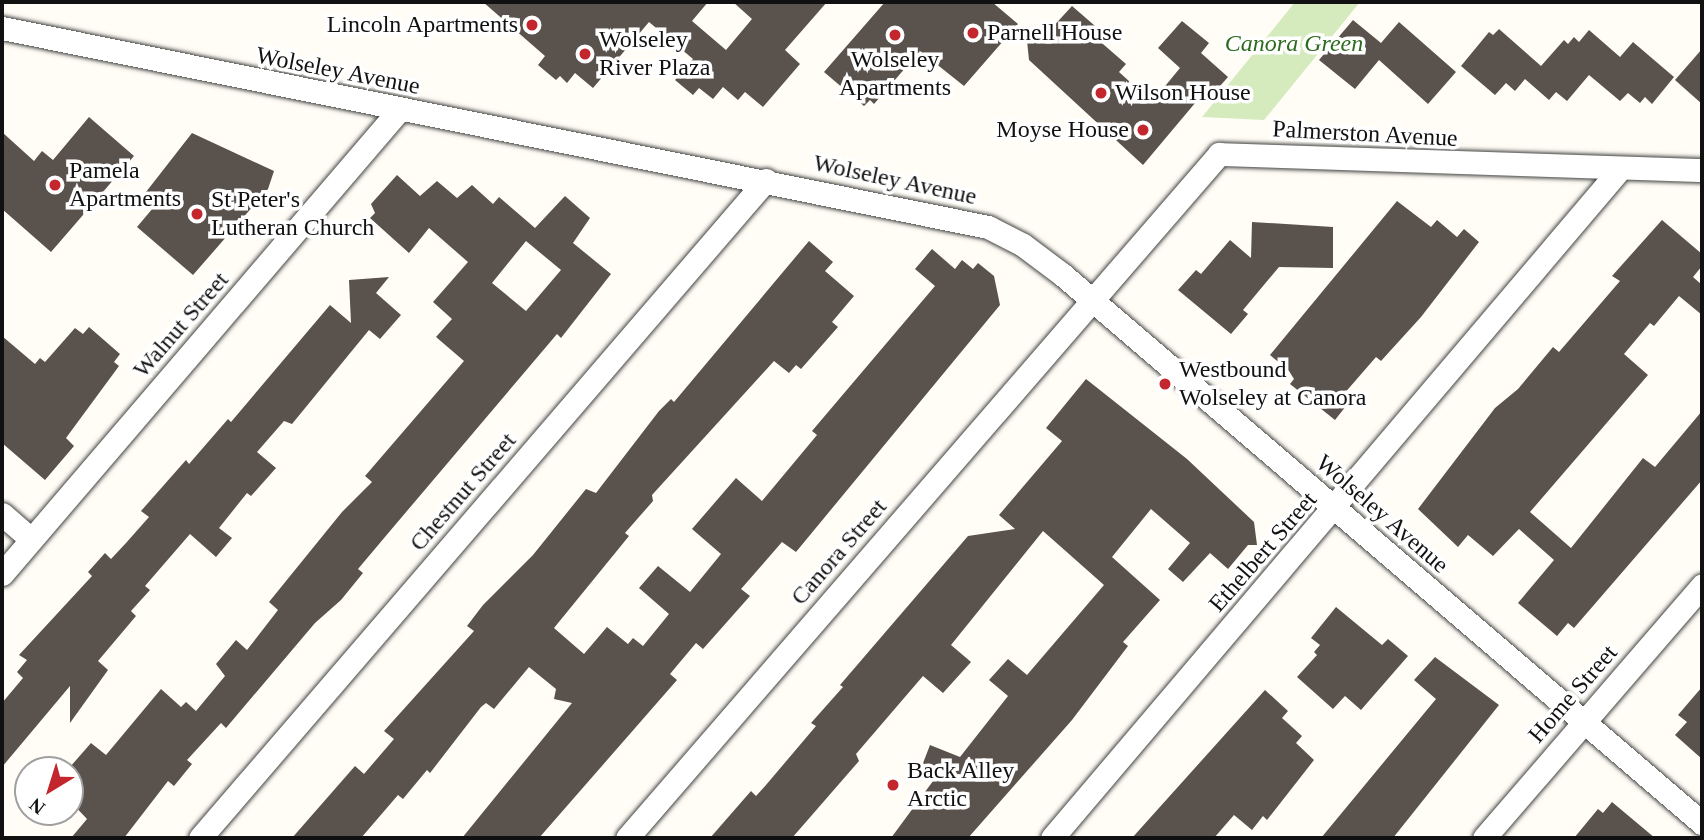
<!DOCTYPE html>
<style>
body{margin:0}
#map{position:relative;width:1704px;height:840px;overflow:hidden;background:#fffdf5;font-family:"Times New Roman",serif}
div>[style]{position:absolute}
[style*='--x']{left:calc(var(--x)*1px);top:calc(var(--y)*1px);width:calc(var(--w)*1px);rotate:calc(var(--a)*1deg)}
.green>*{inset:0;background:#d5ebbd}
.building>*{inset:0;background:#5a524d}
.roads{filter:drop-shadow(0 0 2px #444) drop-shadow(0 0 2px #444)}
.street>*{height:23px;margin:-11.5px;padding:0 11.5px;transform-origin:11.5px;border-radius:11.5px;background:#fff}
.dots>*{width:19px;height:19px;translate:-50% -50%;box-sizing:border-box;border:4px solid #fff;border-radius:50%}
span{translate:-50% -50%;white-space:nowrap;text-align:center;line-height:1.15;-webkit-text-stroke:7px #fff;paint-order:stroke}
.poi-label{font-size:24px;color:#111}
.right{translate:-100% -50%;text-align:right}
.left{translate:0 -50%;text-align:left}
.park-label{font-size:24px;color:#2f6b1f;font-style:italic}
.street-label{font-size:24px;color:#111}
.frame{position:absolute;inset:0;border:4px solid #111;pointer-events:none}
.north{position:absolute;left:14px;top:756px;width:70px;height:70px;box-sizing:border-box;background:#fff;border:2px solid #a0a0a0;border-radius:50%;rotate:218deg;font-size:19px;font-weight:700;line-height:28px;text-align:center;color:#111}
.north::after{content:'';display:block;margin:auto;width:24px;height:32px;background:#c4262e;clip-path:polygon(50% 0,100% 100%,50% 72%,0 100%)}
</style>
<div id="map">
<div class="green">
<div style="clip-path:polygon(1295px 2px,1360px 2px,1264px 120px,1202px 117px)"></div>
</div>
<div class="building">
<div style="clip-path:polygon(483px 2px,708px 2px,692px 21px,726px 50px,752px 19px,733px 2px,827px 2px,785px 50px,800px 64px,763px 107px,745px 92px,738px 100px,723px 87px,713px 99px,699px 88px,693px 95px,675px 80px,693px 59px,649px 22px,593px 88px,575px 73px,567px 83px,560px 76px,556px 80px,538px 65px,545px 56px)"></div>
<div style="clip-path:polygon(885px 2px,992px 2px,1018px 24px,964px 86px,920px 51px,874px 104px,870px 100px,864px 106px,824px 72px)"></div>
<div style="clip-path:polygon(1072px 6px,1102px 32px,1096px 38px,1126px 64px,1119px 72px,1152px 102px,1180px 68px,1158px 48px,1182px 21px,1209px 43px,1201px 53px,1228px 77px,1212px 95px,1206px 90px,1143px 165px,1029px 60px,1026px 31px,1039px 42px)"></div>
<div style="clip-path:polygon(1353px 20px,1381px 43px,1399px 22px,1456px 72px,1428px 104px,1379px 60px,1355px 89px,1319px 60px)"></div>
<div style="clip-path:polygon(1499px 29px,1541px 66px,1564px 40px,1568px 44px,1574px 37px,1579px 42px,1589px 30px,1620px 57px,1633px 42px,1674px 77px,1652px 104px,1645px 97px,1640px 103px,1628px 93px,1620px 101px,1589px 75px,1567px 101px,1556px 92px,1549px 100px,1525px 79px,1515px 91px,1506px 83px,1495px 95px,1461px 66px,1489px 32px,1493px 35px)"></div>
<div style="clip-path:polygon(1702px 49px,1702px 104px,1675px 80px)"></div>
<div style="clip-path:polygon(89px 117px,134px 156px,51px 252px,2px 209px,2px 132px,34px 161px,42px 151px,53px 160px)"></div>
<div style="clip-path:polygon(192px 133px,274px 171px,268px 189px,193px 275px,137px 227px,158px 202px,146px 192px)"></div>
<div style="clip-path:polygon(evenodd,397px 175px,420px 196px,437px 181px,457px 198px,472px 185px,493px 204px,499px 197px,535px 228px,565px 196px,590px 218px,573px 243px,611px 274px,561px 338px,557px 334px,390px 531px,358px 569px,363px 573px,341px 600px,315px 623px,226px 728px,221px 723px,187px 760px,192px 764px,174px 786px,168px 781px,124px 838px,71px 838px,87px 819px,70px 801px,70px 767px,91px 743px,106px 755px,161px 689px,181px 707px,186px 702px,196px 711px,225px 676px,216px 664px,236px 640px,247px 650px,278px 610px,269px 602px,342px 512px,372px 482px,365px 476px,464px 361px,436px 337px,452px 319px,433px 302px,468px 262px,429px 228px,409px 253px,370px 218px,375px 213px,371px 204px,397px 175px,526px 241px,561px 270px,526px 311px,492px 283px,526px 241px)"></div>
<div style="clip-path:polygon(1397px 201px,1431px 227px,1437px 220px,1457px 237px,1464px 229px,1479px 242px,1421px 317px,1381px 361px,1376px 357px,1343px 395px,1350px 401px,1335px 420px,1290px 384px,1294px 379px,1289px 371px,1270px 355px)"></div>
<div style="clip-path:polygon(1662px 220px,1702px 254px,1702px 266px,1693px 277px,1702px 285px,1702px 315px,1679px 296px,1654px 326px,1650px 323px,1624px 354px,1648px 375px,1530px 512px,1571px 548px,1643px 458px,1655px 467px,1702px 411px,1702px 480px,1574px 628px,1568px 623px,1557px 636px,1518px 603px,1554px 560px,1519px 529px,1493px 556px,1468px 535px,1458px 547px,1418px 509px,1495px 408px,1518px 389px,1553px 347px,1559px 352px,1620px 281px,1612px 276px)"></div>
<div style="clip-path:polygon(1252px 222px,1333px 227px,1333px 268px,1279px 267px,1243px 310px,1248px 314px,1231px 334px,1178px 290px,1196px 270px,1201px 274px,1230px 240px,1251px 258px)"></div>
<div style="clip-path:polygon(809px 241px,833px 262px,825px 271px,854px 296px,832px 322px,838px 327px,801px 369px,796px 365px,789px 373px,774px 361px,652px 495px,653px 501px,625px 533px,629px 536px,554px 628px,584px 654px,607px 627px,628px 644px,633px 638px,643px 646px,669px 614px,639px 588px,658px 566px,690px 592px,721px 554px,692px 529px,736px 478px,762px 501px,817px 435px,812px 431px,935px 286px,915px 269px,932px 249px,955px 269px,962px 260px,973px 269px,978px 263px,994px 276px,1000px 305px,796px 552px,782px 542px,741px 589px,750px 596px,703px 649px,696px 643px,670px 674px,677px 680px,539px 838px,462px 838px,572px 703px,554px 699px,556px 689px,529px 667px,494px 709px,486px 703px,481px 707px,430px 773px,427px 770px,403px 799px,398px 795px,361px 838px,292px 838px,355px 766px,364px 774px,394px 739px,384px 731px,474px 631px,467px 626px,483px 605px,533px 555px,586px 489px,596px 493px,659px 411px,671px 399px,674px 402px)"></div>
<div style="clip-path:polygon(389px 277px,376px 293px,401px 315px,380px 339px,369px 330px,292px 424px,284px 421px,257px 452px,276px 468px,251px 496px,247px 493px,219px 528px,232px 538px,216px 557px,190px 534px,145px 586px,150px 590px,131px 611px,136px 616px,98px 661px,108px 670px,70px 723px,70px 686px,2px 767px,2px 703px,23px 678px,17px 672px,27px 660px,19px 655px,92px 576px,88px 572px,105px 553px,111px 559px,126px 543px,149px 517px,141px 511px,186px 460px,189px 464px,228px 419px,231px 422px,330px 305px,351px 323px,349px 280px)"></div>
<div style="clip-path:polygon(89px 327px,120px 354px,114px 362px,119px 366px,66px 438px,74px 446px,45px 480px,2px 443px,2px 336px,35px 364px,40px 358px,45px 362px,75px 328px,83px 334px)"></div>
<div style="clip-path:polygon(1086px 379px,1187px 459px,1254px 522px,1257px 545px,1248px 545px,1228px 569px,1210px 553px,1183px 582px,1168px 569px,1190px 543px,1151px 509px,1112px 557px,1160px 600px,1123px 642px,1128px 646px,1072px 720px,968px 838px,891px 838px,936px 777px,920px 771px,930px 745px,960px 757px,1008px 696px,989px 680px,1008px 659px,1027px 675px,1104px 585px,1043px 531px,951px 645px,971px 662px,943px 693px,923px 676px,856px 754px,859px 761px,792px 838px,710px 838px,751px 791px,756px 796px,766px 785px,816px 726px,811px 723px,843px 687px,840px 685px,968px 536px,1015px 529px,999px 515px,1062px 441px,1046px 428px)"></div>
<div style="clip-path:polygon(1336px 607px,1382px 645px,1388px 639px,1408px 656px,1361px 710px,1345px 696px,1333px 709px,1297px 677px,1317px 655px,1314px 652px,1320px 645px,1311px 638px)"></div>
<div style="clip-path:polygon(1435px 657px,1499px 705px,1393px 838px,1321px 838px,1436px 699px,1414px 680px)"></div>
<div style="clip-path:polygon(1702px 687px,1702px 759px,1675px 735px,1687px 722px,1678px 715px)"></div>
<div style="clip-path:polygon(1265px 690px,1288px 711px,1282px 718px,1302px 736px,1296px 743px,1314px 760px,1267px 820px,1263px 816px,1252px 830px,1234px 815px,1214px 838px,1132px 838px)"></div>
<div style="clip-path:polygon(1612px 802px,1655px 838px,1574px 838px,1598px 809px,1603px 813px)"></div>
</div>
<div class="roads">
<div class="street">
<div style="--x:2;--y:28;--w:1006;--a:11.41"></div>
<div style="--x:988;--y:227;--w:39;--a:27"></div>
<div style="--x:1023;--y:245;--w:50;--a:36.9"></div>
<div style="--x:1063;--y:275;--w:842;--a:40.62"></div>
<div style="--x:2;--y:514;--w:38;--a:41"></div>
<div style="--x:2;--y:574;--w:612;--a:-49.44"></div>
<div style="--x:200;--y:838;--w:868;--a:-49.3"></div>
<div style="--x:627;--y:838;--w:905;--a:-49.12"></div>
<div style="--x:1219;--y:154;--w:483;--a:1.9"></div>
<div style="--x:1052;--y:838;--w:878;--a:-49.67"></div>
<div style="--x:1484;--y:838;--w:334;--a:-49.2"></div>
</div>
</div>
<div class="dots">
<div style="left:532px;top:25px;background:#c4262e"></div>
<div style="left:973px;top:33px;background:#c4262e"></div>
<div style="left:895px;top:35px;background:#c4262e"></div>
<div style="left:585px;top:54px;background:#c4262e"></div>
<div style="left:1101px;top:93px;background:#c4262e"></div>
<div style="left:1143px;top:130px;background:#c4262e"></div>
<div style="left:55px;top:185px;background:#c4262e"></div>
<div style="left:197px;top:214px;background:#c4262e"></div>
<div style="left:1165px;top:384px;background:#c4262e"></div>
<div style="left:893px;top:785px;background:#c4262e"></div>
</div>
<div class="poi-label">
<span class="right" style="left:518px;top:25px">Lincoln Apartments</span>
<span class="left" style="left:987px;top:33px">Parnell House</span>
<span class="left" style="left:599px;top:54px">Wolseley<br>River Plaza</span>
<span style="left:895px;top:74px">Wolseley<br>Apartments</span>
<span class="left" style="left:1115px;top:93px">Wilson House</span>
<span class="right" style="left:1129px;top:130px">Moyse House</span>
<span class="left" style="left:69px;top:185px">Pamela<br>Apartments</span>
<span class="left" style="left:211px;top:214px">St Peter's<br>Lutheran Church</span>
<span class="left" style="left:1179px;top:384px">Westbound<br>Wolseley at Canora</span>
<span class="left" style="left:907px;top:785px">Back Alley<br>Arctic</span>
</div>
<div class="park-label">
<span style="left:1294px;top:44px">Canora Green</span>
</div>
<div class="street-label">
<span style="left:338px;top:71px;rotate:11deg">Wolseley Avenue</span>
<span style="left:1365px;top:134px;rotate:3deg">Palmerston Avenue</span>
<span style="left:895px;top:180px;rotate:12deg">Wolseley Avenue</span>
<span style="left:181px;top:325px;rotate:-49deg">Walnut Street</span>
<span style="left:463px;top:492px;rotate:-49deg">Chestnut Street</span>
<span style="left:1382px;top:514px;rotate:41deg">Wolseley Avenue</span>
<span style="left:839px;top:552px;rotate:-49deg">Canora Street</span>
<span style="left:1263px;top:552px;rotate:-49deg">Ethelbert Street</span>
<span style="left:1573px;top:694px;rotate:-49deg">Home Street</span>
</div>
<div class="frame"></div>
<div class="north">N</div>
</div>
